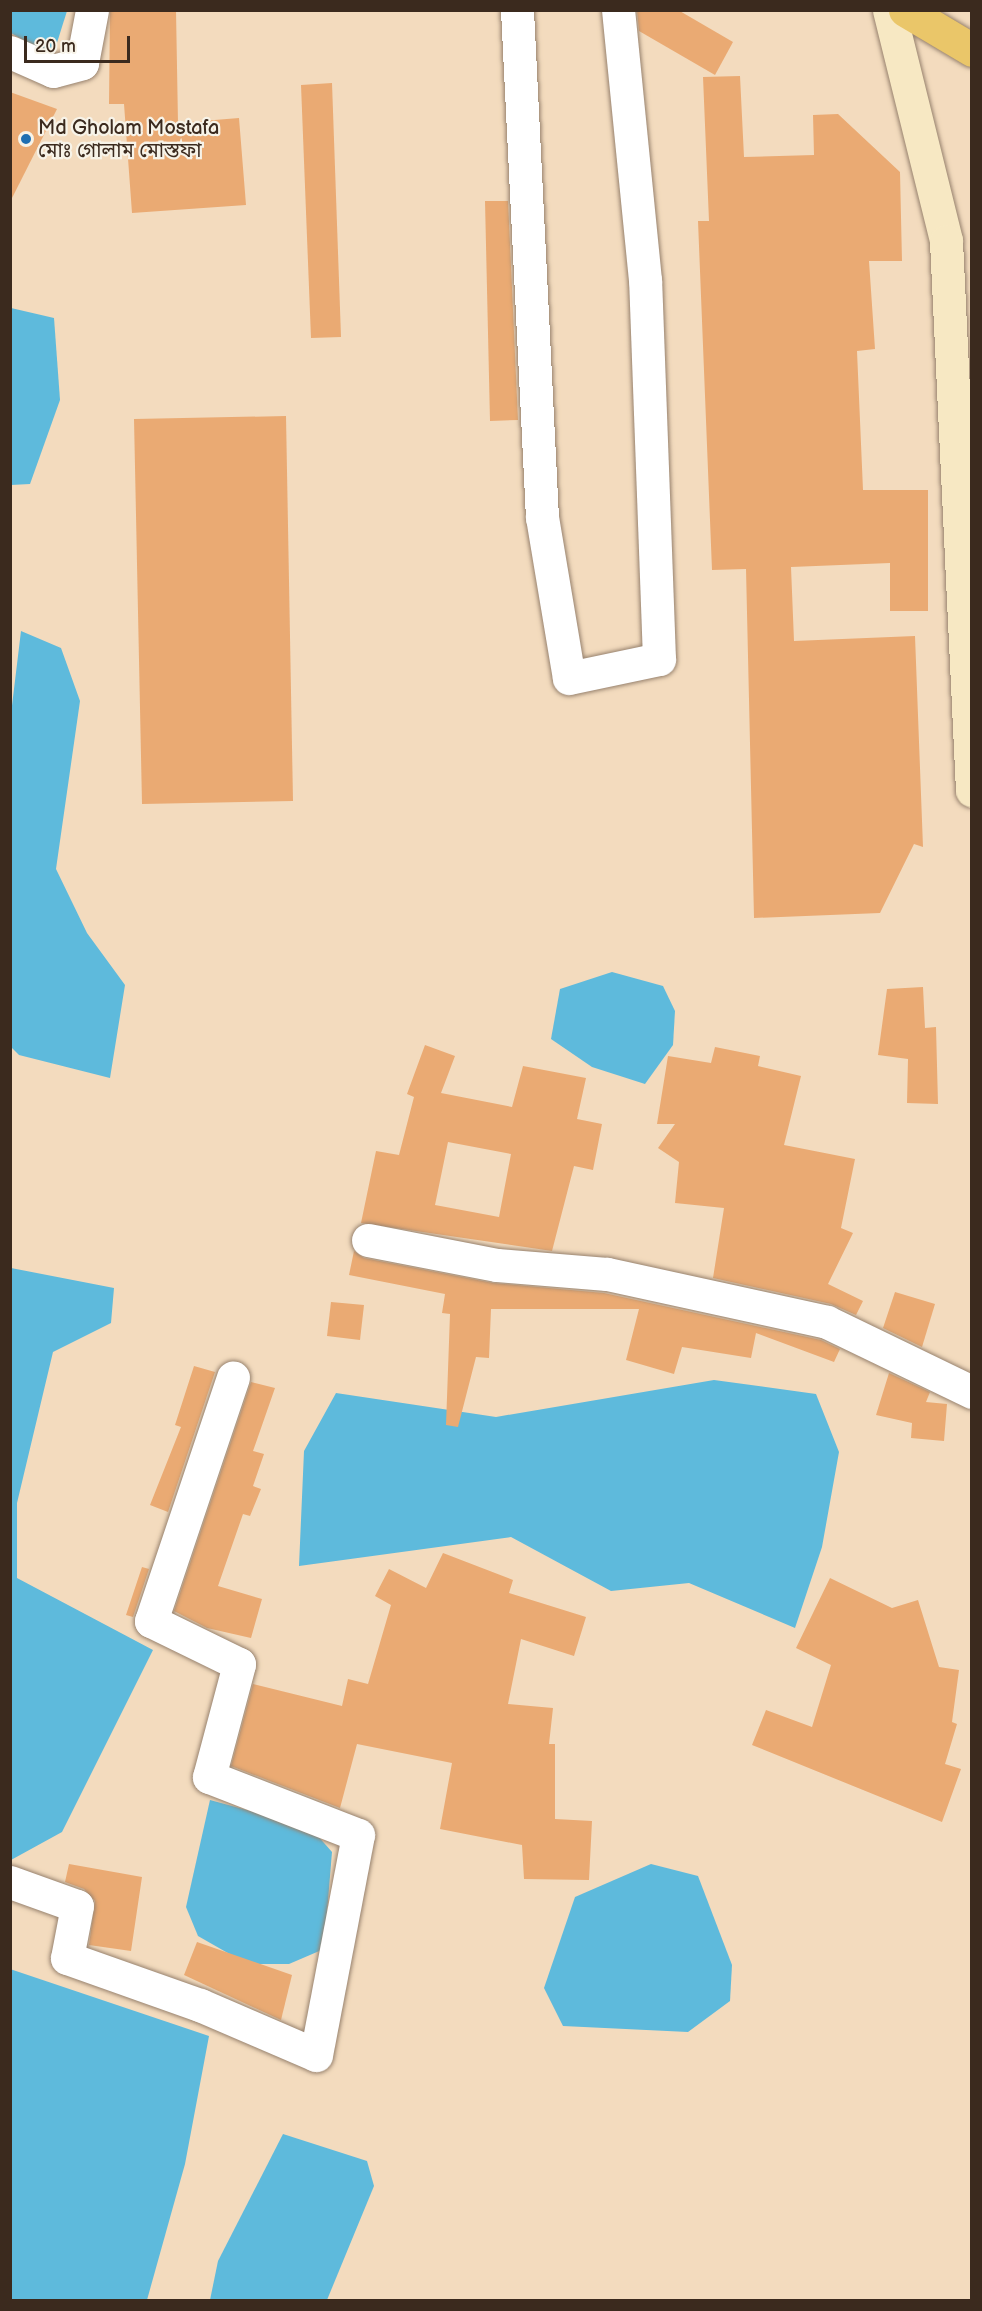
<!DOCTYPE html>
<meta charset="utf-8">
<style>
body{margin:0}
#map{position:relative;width:982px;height:2311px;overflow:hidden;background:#f3dbbe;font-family:"Balsamiq Sans","Noto Sans Bengali",sans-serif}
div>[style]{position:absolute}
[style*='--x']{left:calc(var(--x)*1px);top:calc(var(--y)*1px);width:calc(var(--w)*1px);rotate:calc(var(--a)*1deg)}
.water>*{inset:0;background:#5ebadc}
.building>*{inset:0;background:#eaaa73}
.roads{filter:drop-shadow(0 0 2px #97826e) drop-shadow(0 0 2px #97826e)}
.minor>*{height:33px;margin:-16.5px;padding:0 16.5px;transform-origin:16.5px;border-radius:16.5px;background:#fff}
.secondary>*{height:33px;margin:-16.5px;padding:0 16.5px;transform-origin:16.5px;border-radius:16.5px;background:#f7e8c3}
.trunk>*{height:33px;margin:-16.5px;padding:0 16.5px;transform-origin:16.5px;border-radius:16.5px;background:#eac669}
.dots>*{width:16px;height:16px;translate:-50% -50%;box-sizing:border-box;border:3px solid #f7f3e8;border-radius:50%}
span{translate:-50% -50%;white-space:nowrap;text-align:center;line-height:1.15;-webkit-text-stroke:4.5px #f7f3e8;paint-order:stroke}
.poi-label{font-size:20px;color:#3b2a1e}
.left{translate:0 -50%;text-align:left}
.frame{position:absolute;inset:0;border:12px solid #3b2a1e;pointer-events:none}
.scale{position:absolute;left:24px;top:36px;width:106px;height:27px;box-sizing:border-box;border:3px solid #3b2a1e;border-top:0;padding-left:8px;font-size:18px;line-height:21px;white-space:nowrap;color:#3b2a1e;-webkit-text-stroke:4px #f7f3e8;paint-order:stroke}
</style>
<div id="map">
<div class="water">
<div style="clip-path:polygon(11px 11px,67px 11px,55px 49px,37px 48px,11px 33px)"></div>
<div style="clip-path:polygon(11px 308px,54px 318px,60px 400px,30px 484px,11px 485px)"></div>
<div style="clip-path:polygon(21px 631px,61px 648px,80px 701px,56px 869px,87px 933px,125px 985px,110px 1078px,19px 1055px,11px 1047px,10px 722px)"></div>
<div style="clip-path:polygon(612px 972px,663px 986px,675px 1011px,673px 1045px,645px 1084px,592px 1067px,551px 1039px,560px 989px)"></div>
<div style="clip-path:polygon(11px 1268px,114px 1288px,111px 1323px,53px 1352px,17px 1503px,17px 1578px,153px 1650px,62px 1832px,11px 1860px)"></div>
<div style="clip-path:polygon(714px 1380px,816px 1394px,839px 1452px,822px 1547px,795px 1628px,689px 1583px,611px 1591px,511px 1537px,299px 1566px,304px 1451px,336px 1393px,496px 1417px)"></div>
<div style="clip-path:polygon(210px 1800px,310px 1827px,332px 1852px,324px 1949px,289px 1964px,247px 1964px,198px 1936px,186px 1907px)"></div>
<div style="clip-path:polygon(651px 1864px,698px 1876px,732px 1965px,730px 2001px,688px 2032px,563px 2026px,544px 1988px,575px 1897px)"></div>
<div style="clip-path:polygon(10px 1969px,209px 2036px,185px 2164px,147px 2300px,11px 2300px)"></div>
<div style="clip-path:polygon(283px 2134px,367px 2161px,374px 2186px,327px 2300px,210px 2300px,218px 2261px)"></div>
</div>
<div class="building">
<div style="clip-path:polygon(110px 10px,176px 10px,178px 123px,239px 118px,246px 205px,132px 213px,124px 104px,109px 104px)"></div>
<div style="clip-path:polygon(637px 10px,678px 10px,733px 42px,715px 75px,639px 31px)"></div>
<div style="clip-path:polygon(740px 76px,744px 157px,814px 155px,813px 115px,838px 114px,900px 172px,902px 261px,869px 261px,875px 349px,857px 351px,863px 490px,928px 490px,928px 611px,890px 611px,890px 563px,791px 567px,794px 641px,915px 636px,923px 847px,914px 844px,880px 913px,754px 918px,746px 569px,712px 570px,698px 221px,709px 221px,703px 77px)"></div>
<div style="clip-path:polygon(332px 83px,341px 337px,311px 338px,301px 85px)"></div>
<div style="clip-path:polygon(10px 92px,57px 109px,10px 202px)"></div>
<div style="clip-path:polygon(485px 201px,508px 201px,518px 420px,490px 421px)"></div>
<div style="clip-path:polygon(286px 416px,293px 801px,142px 804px,134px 419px)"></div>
<div style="clip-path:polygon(923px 987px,925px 1028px,936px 1027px,938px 1104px,907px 1103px,908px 1059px,878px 1055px,887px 989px)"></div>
<div style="clip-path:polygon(evenodd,425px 1045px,455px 1056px,441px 1093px,512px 1107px,523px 1066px,586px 1078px,577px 1119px,602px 1124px,593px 1170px,574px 1166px,552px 1251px,361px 1223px,376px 1151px,399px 1155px,414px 1097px,407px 1094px,425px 1045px,448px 1142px,511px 1154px,499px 1217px,435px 1205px,448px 1142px)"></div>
<div style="clip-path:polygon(715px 1047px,760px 1056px,758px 1066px,801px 1076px,784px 1145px,855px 1159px,841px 1228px,853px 1233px,828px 1284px,863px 1301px,856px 1315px,831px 1304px,713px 1278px,724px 1208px,675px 1203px,679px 1162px,658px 1148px,675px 1124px,657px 1124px,668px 1056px,711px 1063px)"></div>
<div style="clip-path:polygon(354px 1251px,364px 1258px,493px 1283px,604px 1293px,821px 1340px,840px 1349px,834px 1362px,756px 1333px,751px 1358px,682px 1347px,674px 1374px,626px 1360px,639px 1309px,491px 1309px,489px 1358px,476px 1357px,458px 1427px,446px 1425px,450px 1314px,442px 1313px,445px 1294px,349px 1275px)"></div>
<div style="clip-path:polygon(895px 1292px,935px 1304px,922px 1347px,883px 1328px)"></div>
<div style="clip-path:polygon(331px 1302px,364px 1305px,360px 1340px,327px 1336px)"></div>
<div style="clip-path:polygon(194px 1366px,215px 1372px,168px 1512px,150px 1505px,181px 1427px,175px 1425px)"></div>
<div style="clip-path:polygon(889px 1373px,930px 1392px,926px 1402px,947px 1404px,944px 1441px,911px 1438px,912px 1423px,876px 1415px)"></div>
<div style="clip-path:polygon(251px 1382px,275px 1388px,253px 1451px,264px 1454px,253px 1486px,261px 1489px,250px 1516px,243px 1514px,218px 1586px,262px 1599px,251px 1638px,207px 1628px,174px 1611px)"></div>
<div style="clip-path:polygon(443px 1553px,513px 1580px,509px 1593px,586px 1617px,574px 1656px,521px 1639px,508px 1704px,553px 1708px,549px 1744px,555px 1744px,555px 1819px,592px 1821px,589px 1880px,524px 1879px,522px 1845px,440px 1829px,452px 1763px,357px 1744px,340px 1808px,231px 1766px,253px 1684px,342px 1706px,348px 1679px,368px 1684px,391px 1605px,375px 1596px,389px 1569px,426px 1588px)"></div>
<div style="clip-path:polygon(142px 1567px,149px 1569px,133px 1617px,126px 1615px)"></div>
<div style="clip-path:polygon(830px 1578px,892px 1608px,918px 1600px,939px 1667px,959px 1670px,952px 1722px,957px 1724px,945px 1764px,961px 1769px,942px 1822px,752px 1745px,766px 1710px,812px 1727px,831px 1665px,796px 1648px)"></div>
<div style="clip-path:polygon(69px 1864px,142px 1877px,131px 1951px,89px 1945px,95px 1901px,84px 1889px,65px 1882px)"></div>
<div style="clip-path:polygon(197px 1942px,292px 1975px,281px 2020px,184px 1975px)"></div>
</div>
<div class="roads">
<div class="minor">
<div style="--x:517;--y:10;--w:508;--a:87.18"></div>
<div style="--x:542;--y:517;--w:163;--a:80.5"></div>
<div style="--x:569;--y:678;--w:92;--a:-11.9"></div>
<div style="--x:659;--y:659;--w:379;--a:-92.1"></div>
<div style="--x:645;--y:280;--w:271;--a:-95.7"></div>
<div style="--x:10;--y:52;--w:47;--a:23.8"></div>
<div style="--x:53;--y:71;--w:30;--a:-15"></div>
<div style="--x:82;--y:63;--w:54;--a:-79.3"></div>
<div style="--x:368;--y:1240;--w:131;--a:11"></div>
<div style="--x:497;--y:1265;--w:110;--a:4.7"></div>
<div style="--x:607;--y:1274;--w:225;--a:12.3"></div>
<div style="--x:827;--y:1322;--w:161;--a:25.8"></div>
<div style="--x:10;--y:1882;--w:71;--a:19.7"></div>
<div style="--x:77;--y:1906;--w:53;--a:100.9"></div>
<div style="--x:67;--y:1958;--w:141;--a:19.5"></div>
<div style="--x:200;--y:2005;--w:126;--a:23.3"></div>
<div style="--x:316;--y:2055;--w:224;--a:-79.2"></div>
<div style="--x:358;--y:1835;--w:160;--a:-158.7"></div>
<div style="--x:209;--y:1777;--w:117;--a:-75.1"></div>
<div style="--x:239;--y:1664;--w:98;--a:-154"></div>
<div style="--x:151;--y:1621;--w:257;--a:-71.4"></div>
</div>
<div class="secondary">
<div style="--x:889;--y:10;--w:238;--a:76.1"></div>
<div style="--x:946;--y:241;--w:550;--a:87.29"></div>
</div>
<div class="trunk">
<div style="--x:905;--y:10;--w:78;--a:30.8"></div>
</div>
</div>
<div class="dots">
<div style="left:26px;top:139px;background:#1f6fb2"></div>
</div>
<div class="poi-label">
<span class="left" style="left:38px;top:140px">Md Gholam Mostafa<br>মোঃ গোলাম মোস্তফা</span>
</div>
<div class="frame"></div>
<div class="scale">20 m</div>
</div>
